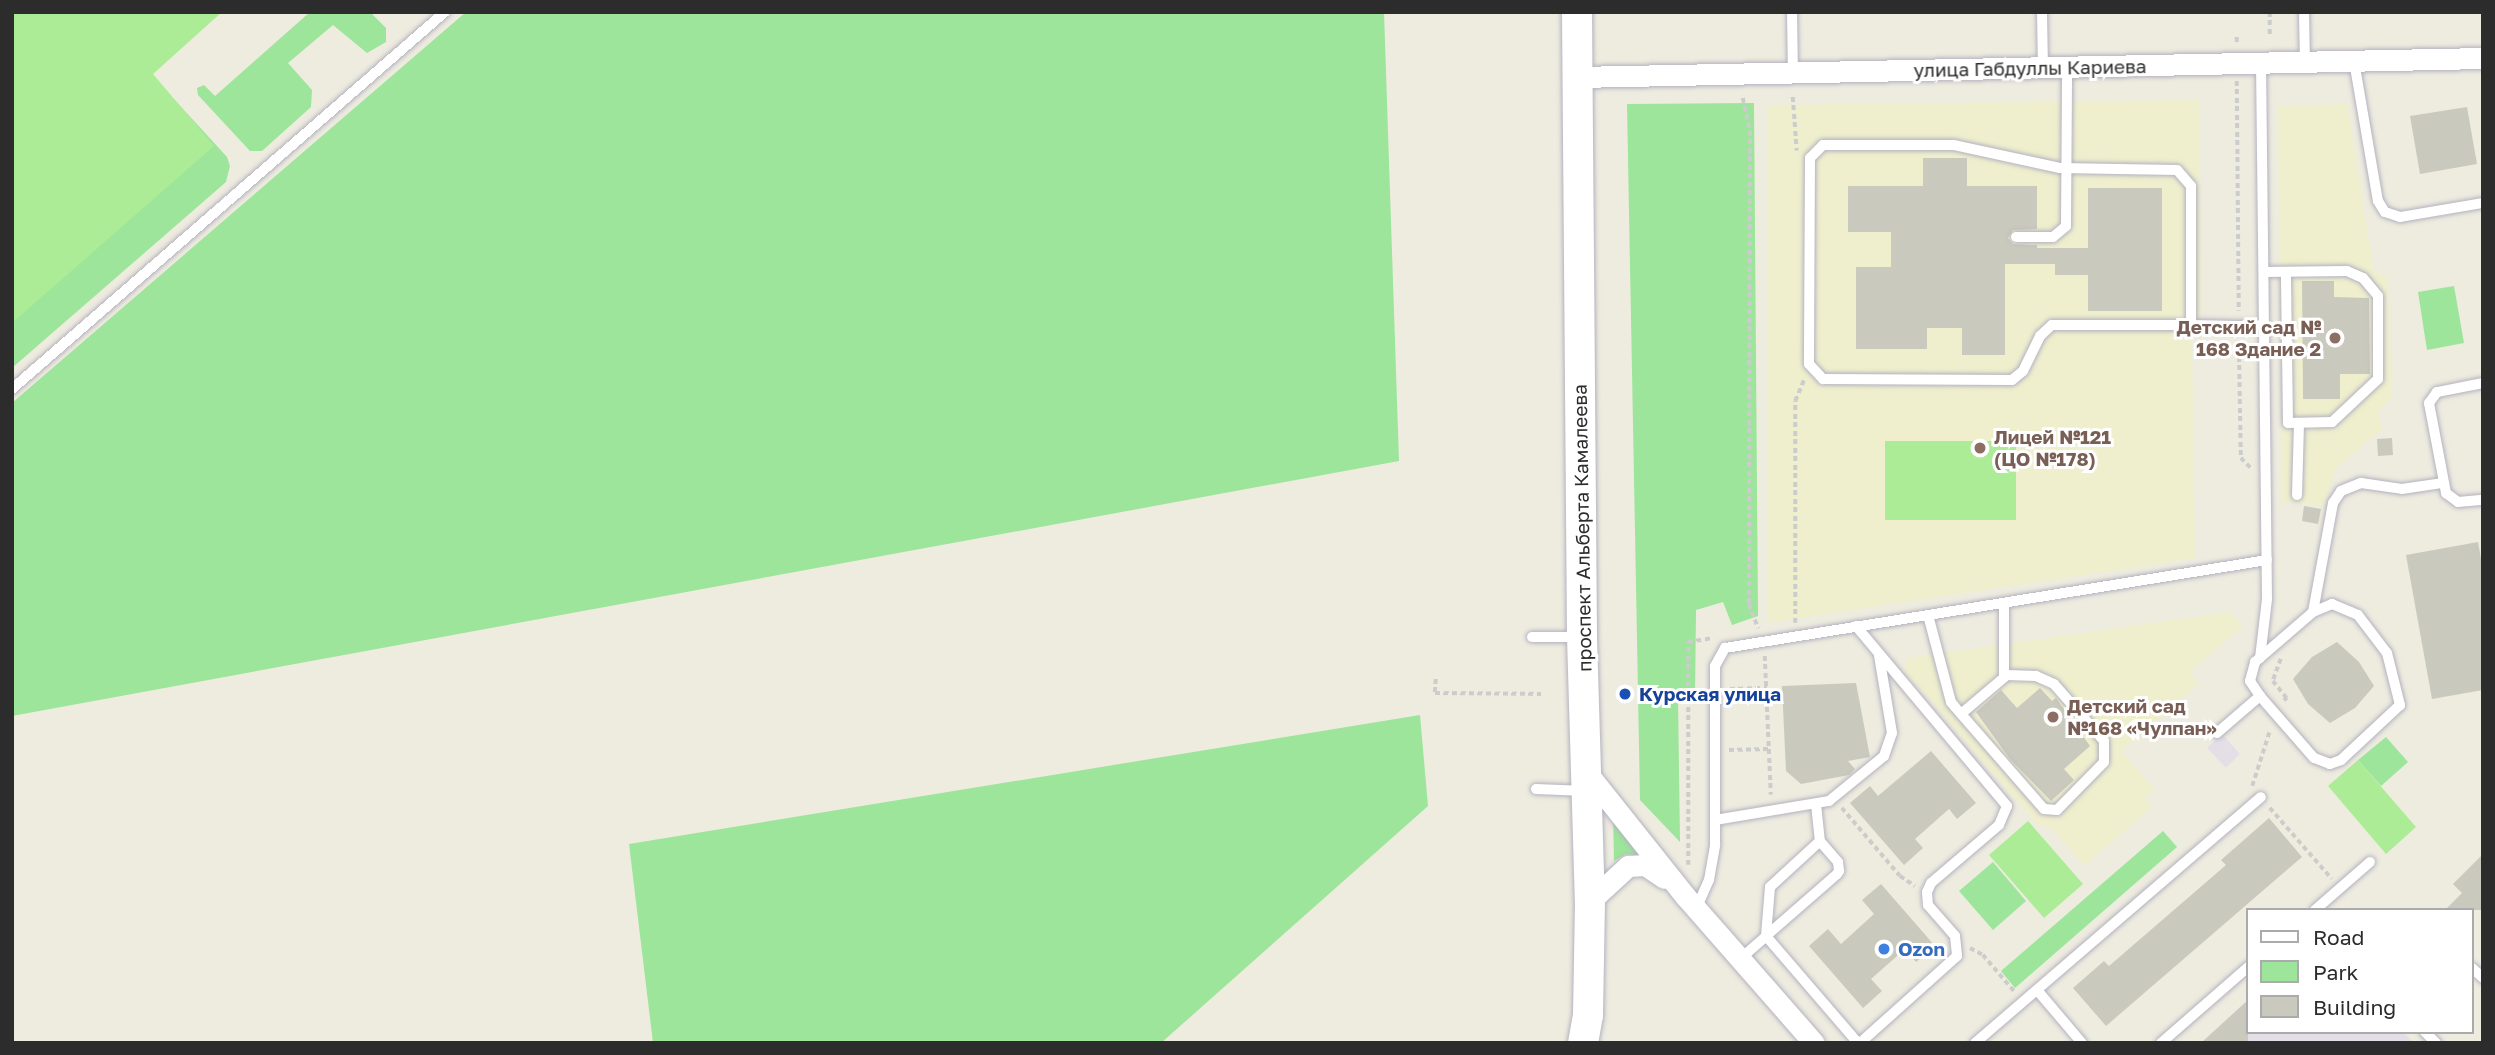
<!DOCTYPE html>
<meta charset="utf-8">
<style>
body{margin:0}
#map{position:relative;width:2495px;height:1055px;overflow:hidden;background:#eeecdf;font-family:"Golos Text",sans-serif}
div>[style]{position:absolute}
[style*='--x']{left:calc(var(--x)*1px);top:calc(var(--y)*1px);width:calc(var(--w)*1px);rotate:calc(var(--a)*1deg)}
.industrial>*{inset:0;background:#e4dfe7}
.education>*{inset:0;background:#efefce}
.green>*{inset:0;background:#9ce59b}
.pitch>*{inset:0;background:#acec96}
.building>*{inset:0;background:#c9c9bd}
.path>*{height:3.5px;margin-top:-1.75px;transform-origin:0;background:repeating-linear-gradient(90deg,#ccc 0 5px,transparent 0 8.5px)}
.roads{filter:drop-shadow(0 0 2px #b4b2c0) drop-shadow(0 0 2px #b4b2c0)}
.service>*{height:10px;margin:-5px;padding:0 5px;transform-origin:5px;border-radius:5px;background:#fff}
.minor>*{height:21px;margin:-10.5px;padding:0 10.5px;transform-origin:10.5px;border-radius:10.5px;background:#fff}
.secondary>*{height:30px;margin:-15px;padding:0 15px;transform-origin:15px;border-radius:15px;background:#fff}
.dots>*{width:19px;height:19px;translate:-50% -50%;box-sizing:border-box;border:4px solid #fff;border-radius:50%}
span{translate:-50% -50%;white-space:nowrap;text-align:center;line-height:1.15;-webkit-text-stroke:6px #fff;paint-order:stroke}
.street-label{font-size:19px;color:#2c2c2c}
.education-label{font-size:19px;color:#785e54;font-weight:700}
.right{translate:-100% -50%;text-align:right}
.left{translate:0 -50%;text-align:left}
.transit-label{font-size:19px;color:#164399;font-weight:700}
.shop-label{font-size:19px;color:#366cbe;font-weight:700}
.frame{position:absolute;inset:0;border:14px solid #2c2c2c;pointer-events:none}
.legend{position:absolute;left:2246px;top:908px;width:228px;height:126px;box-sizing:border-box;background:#fff;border:2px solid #ababab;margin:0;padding:9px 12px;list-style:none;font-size:21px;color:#2c2c2c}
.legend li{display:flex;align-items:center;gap:14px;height:35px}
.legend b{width:35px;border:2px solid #ababab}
</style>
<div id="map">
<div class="industrial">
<div style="clip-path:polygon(2222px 734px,2240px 754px,2226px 768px,2207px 748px)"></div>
<div style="clip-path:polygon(2248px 1000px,2248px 1032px,2403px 1032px,2414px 1043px,2201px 1043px)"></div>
</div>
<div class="education">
<div style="clip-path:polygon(2199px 100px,2202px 337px,2192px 338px,2195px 558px,1767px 623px,1767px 105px)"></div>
<div style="clip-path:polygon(2347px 104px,2374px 272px,2388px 278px,2392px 397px,2378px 413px,2383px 428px,2335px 469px,2325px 506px,2282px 502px,2278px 106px)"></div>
<div style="clip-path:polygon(2229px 612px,2243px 626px,2190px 672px,2199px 684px,2121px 751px,2155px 790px,2145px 798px,2152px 807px,2084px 866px,2052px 829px,2037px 824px,1907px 673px,1905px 664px,1908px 658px)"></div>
</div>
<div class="green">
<div style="clip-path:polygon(12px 12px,150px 73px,227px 157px,230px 166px,226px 182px,12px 368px)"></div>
<div style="clip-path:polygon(310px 12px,370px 12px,386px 28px,386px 42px,367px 53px,333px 25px,288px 63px,312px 90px,311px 107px,262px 151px,250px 151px,198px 95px,197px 88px,204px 85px,215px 96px)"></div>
<div style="clip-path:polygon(466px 12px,1384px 12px,1399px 461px,12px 716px,12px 403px)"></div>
<div style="clip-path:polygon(1754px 103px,1758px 616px,1732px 625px,1723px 602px,1696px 610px,1695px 697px,1678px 697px,1680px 842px,1640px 800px,1627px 104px)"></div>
<div style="clip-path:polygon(2454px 286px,2464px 343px,2427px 350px,2418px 292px)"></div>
<div style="clip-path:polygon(1420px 715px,1428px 806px,1161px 1043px,653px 1043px,629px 844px)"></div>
<div style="clip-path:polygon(2386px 737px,2408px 762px,2381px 786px,2358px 760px)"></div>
<div style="clip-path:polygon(1613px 815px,1648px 856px,1626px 854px,1614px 861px)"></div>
<div style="clip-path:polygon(2163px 831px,2177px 847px,2015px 988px,2001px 971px)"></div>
<div style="clip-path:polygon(1993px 862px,2026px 901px,1993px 930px,1959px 891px)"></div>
</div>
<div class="pitch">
<div style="clip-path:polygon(12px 12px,222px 12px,153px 74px,214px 146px,12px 323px)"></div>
<div style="clip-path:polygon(1885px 441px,2016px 441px,2016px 520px,1885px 520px)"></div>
<div style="clip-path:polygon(2358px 760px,2416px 827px,2386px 854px,2328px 786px)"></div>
<div style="clip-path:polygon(2028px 821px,2083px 884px,2044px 918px,1989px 855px)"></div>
</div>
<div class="building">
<div style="clip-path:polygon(2467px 107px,2477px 164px,2420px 174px,2410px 116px)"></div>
<div style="clip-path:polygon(1923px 158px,1967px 158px,1967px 186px,2037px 186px,2037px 229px,2013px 230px,2008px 238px,2013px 244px,2037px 245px,2037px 248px,2088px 248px,2088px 188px,2162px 188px,2162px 311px,2088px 311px,2088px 275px,2055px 275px,2055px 264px,2005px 264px,2005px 355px,1962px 355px,1962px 328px,1927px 328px,1927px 349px,1856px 349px,1856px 267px,1891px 267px,1891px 232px,1848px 232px,1848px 186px,1923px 186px)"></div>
<div style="clip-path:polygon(2302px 281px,2334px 281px,2334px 297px,2369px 298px,2370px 374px,2340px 374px,2340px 399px,2303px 399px)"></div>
<div style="clip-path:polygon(2392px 438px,2393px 455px,2378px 456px,2377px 439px)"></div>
<div style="clip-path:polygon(2304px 506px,2321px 509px,2318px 524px,2302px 521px)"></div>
<div style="clip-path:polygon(2478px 542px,2483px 570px,2483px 690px,2432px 699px,2406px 555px)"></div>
<div style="clip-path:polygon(2337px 642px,2359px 662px,2374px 686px,2355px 708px,2330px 723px,2308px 704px,2293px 679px,2312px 657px)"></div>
<div style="clip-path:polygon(1856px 683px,1870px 757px,1848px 761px,1855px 769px,1849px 775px,1801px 784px,1786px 771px,1782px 686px)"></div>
<div style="clip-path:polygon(2040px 688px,2052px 701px,2056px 698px,2090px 746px,2064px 769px,2074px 780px,2051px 801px,2010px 759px,1976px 712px,2001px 690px,2017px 708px)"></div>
<div style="clip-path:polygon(1931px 751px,1976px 803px,1957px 819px,1949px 809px,1915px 839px,1923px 848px,1904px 865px,1850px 803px,1870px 786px,1878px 796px)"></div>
<div style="clip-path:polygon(2269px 818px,2302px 857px,2106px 1026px,2073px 988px,2104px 961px,2109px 966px,2226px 865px,2221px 860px)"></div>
<div style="clip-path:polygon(2483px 854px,2483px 910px,2445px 910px,2462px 893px,2453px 884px)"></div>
<div style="clip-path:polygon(1881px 884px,1935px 946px,1916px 962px,1905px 949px,1871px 979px,1882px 991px,1863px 1008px,1809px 946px,1828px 929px,1841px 944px,1874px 914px,1862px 900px)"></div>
<div style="clip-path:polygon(2248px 1000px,2248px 1043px,2201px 1043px)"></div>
</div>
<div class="path">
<div style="--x:2270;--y:12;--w:24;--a:90"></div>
<div style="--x:2237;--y:37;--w:8;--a:90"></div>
<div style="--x:2237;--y:81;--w:230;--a:89.5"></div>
<div style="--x:1793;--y:97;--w:54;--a:85.8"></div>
<div style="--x:1743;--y:98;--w:34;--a:78"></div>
<div style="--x:1750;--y:131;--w:473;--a:90.1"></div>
<div style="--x:1749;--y:604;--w:26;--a:69"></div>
<div style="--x:2239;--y:340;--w:118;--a:89"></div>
<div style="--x:2241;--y:458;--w:14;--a:45"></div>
<div style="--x:1795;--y:623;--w:222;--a:-90"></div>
<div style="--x:1795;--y:401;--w:25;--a:-67"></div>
<div style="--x:1765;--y:656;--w:139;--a:87.5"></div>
<div style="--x:2281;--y:659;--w:23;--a:110"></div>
<div style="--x:2273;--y:681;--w:22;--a:51"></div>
<div style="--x:2287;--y:698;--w:4;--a:135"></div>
<div style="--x:1436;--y:679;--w:14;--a:94"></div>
<div style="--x:1435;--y:693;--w:106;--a:0.5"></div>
<div style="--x:1730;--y:689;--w:37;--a:-2"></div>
<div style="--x:1729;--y:750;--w:40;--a:-1.4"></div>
<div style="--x:2252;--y:786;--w:59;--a:-72.2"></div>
<div style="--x:1842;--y:808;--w:89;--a:49.5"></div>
<div style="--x:1900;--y:876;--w:18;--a:34"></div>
<div style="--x:2270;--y:808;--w:94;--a:48.9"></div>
<div style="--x:1688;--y:865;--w:223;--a:-90"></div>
<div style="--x:1688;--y:642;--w:25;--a:-9"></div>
<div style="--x:1970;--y:948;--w:15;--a:28"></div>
<div style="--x:1983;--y:955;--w:48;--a:49.3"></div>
</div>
<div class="roads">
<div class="service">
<div style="--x:1792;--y:12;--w:61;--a:89.1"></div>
<div style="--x:2042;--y:12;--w:55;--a:89"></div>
<div style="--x:2304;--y:12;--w:50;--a:88.9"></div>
<div style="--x:2354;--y:61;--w:142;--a:80.3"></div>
<div style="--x:2378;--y:201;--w:13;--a:58"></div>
<div style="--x:2385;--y:212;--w:16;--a:18"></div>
<div style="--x:2400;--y:217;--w:84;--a:-9.6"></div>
<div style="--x:2016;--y:237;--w:37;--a:0"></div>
<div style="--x:2053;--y:237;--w:17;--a:-40"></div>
<div style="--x:2066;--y:226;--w:159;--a:-89.6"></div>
<div style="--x:2264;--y:272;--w:83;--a:-0.7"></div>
<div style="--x:2347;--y:271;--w:17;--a:24"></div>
<div style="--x:2363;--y:278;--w:23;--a:50"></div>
<div style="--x:2378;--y:296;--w:83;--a:90"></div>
<div style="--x:2378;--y:379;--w:63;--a:136.9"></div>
<div style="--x:2332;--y:422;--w:44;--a:178.7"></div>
<div style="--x:2288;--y:423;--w:151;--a:-90.8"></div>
<div style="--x:2191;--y:325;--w:139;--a:-90"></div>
<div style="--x:2191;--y:186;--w:21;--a:-131"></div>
<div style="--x:2177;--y:170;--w:117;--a:-179"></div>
<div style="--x:2060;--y:168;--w:108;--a:-167.8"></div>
<div style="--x:1954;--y:145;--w:131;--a:180"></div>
<div style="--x:1823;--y:145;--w:18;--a:135"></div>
<div style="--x:1810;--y:158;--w:206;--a:90.3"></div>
<div style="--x:1809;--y:364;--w:21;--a:47"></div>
<div style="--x:1823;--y:379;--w:189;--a:0.3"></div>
<div style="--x:2012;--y:380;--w:14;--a:-39"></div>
<div style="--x:2023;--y:371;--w:39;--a:-64"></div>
<div style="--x:2040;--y:336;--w:16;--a:-43"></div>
<div style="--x:2052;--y:325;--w:139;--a:0"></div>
<div style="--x:2191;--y:325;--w:48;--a:1.2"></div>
<div style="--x:2239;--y:326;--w:25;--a:-2"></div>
<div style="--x:2483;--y:383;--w:47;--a:168.9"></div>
<div style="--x:2437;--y:392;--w:14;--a:126"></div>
<div style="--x:2429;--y:403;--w:92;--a:79.3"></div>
<div style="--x:2446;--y:493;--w:15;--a:37"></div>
<div style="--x:2458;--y:502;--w:25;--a:-5"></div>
<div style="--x:12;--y:389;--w:574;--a:-41.05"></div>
<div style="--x:2297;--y:495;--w:72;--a:-88.4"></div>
<div style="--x:2313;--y:612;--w:111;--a:-79.6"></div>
<div style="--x:2333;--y:503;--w:14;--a:-56"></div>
<div style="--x:2341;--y:491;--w:22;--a:-22"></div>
<div style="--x:2361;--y:483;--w:41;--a:8.3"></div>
<div style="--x:2402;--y:489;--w:40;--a:-8.5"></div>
<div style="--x:1928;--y:615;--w:90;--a:75.2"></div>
<div style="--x:1951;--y:702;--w:6;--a:51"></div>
<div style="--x:1955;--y:707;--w:135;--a:48.9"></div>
<div style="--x:2044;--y:809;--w:13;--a:4"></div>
<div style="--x:2057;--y:810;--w:67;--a:-45.6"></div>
<div style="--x:2104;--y:762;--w:21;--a:-90"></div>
<div style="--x:2104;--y:741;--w:76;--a:-131.3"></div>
<div style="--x:2054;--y:684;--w:20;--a:-156"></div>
<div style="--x:2036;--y:676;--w:29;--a:-178"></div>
<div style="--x:2007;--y:675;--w:60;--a:139.7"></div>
<div style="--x:1856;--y:626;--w:235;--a:50"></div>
<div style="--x:2007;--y:806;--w:21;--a:113"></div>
<div style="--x:1999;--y:825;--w:89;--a:139.5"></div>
<div style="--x:1931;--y:883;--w:10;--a:114"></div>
<div style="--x:1927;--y:892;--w:13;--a:86"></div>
<div style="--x:1928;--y:905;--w:41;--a:48.9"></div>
<div style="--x:1955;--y:936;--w:20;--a:84"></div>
<div style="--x:1957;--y:956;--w:130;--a:138.1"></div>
<div style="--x:1532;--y:637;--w:46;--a:0"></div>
<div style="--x:2260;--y:658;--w:59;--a:-83.2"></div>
<div style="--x:2267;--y:599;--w:536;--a:-90.64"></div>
<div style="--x:2004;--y:677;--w:74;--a:-90"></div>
<div style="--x:2217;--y:733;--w:57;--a:-40.7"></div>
<div style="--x:2260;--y:696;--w:18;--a:-124"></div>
<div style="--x:2250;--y:681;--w:20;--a:-75"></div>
<div style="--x:2255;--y:662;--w:77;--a:-40.8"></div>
<div style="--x:2313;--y:612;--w:21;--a:-23"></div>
<div style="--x:2332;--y:604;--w:28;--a:23"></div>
<div style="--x:2358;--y:615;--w:48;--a:52.7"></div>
<div style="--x:2387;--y:653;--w:54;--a:76"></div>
<div style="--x:2400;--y:705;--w:81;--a:137"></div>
<div style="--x:2341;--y:760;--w:12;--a:160"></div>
<div style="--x:2330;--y:764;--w:17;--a:-159"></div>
<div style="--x:2314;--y:758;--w:82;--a:-131.1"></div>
<div style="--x:1536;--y:789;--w:50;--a:2.3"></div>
<div style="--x:1816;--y:804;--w:37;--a:84"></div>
<div style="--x:1715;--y:820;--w:116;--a:-9.5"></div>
<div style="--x:1829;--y:801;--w:71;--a:-39.3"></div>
<div style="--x:1884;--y:756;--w:24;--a:-71"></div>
<div style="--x:1892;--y:733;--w:79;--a:-99.5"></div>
<div style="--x:1696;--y:909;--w:32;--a:-66"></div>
<div style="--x:1709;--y:880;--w:36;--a:-80"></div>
<div style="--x:1715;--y:845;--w:179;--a:-90"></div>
<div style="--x:1715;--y:666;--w:21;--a:-61"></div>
<div style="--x:1725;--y:648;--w:549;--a:-9.22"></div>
<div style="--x:2315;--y:910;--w:73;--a:-41.1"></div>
<div style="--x:1740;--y:959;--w:35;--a:-41"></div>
<div style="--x:1766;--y:936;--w:94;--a:-41.1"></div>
<div style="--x:1837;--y:874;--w:4;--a:-56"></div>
<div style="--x:1839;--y:871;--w:9;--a:-96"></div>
<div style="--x:1838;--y:862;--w:28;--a:-131"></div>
<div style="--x:1820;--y:841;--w:68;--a:137.4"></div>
<div style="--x:1770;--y:887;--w:49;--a:94.7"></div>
<div style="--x:1766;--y:936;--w:141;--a:49.3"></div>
<div style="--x:2472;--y:968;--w:15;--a:42"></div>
<div style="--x:2037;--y:990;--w:70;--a:49.7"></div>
<div style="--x:2425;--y:1032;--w:16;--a:45"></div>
<div style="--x:1975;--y:1043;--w:377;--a:-40.7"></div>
<div style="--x:2161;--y:1043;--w:116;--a:-41.1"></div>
</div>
<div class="minor">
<div style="--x:1577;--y:77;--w:906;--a:-1.2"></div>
<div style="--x:1588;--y:774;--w:157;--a:51.5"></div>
<div style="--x:1686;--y:897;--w:194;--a:48.8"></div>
<div style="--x:1590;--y:901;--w:52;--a:-42.6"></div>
<div style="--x:1628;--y:866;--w:17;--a:-3"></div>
<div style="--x:1645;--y:865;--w:23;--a:34"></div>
</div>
<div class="secondary">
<div style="--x:1577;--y:12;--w:625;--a:89.54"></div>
<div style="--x:1582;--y:637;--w:264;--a:88.3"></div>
<div style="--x:1590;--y:901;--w:114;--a:91"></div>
<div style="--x:1588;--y:1015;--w:28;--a:100"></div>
</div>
</div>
<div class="dots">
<div style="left:2335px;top:338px;background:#8d6e63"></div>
<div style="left:1980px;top:448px;background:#8d6e63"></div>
<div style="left:1625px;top:694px;background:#1a4fb4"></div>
<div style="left:2053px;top:717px;background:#8d6e63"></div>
<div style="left:1884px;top:949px;background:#3f7fe0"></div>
</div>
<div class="street-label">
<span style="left:2030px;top:68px;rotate:-1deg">улица Габдуллы Кариева</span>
<span style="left:1582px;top:528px;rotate:-91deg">проспект Альберта Камалеева</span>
</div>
<div class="education-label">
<span class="right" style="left:2321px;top:338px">Детский сад №<br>168 Здание 2</span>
<span class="left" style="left:1994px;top:448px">Лицей №121<br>(ЦО №178)</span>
<span class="left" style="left:2067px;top:717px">Детский сад<br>№168 «Чулпан»</span>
</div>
<div class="transit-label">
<span class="left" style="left:1639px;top:694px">Курская улица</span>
</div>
<div class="shop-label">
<span class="left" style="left:1898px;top:949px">Ozon</span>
</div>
<div class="frame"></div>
<ul class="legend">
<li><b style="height:9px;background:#fff"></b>Road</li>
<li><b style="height:19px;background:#9ce59b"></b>Park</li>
<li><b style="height:19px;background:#c9c9bd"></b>Building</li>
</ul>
</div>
